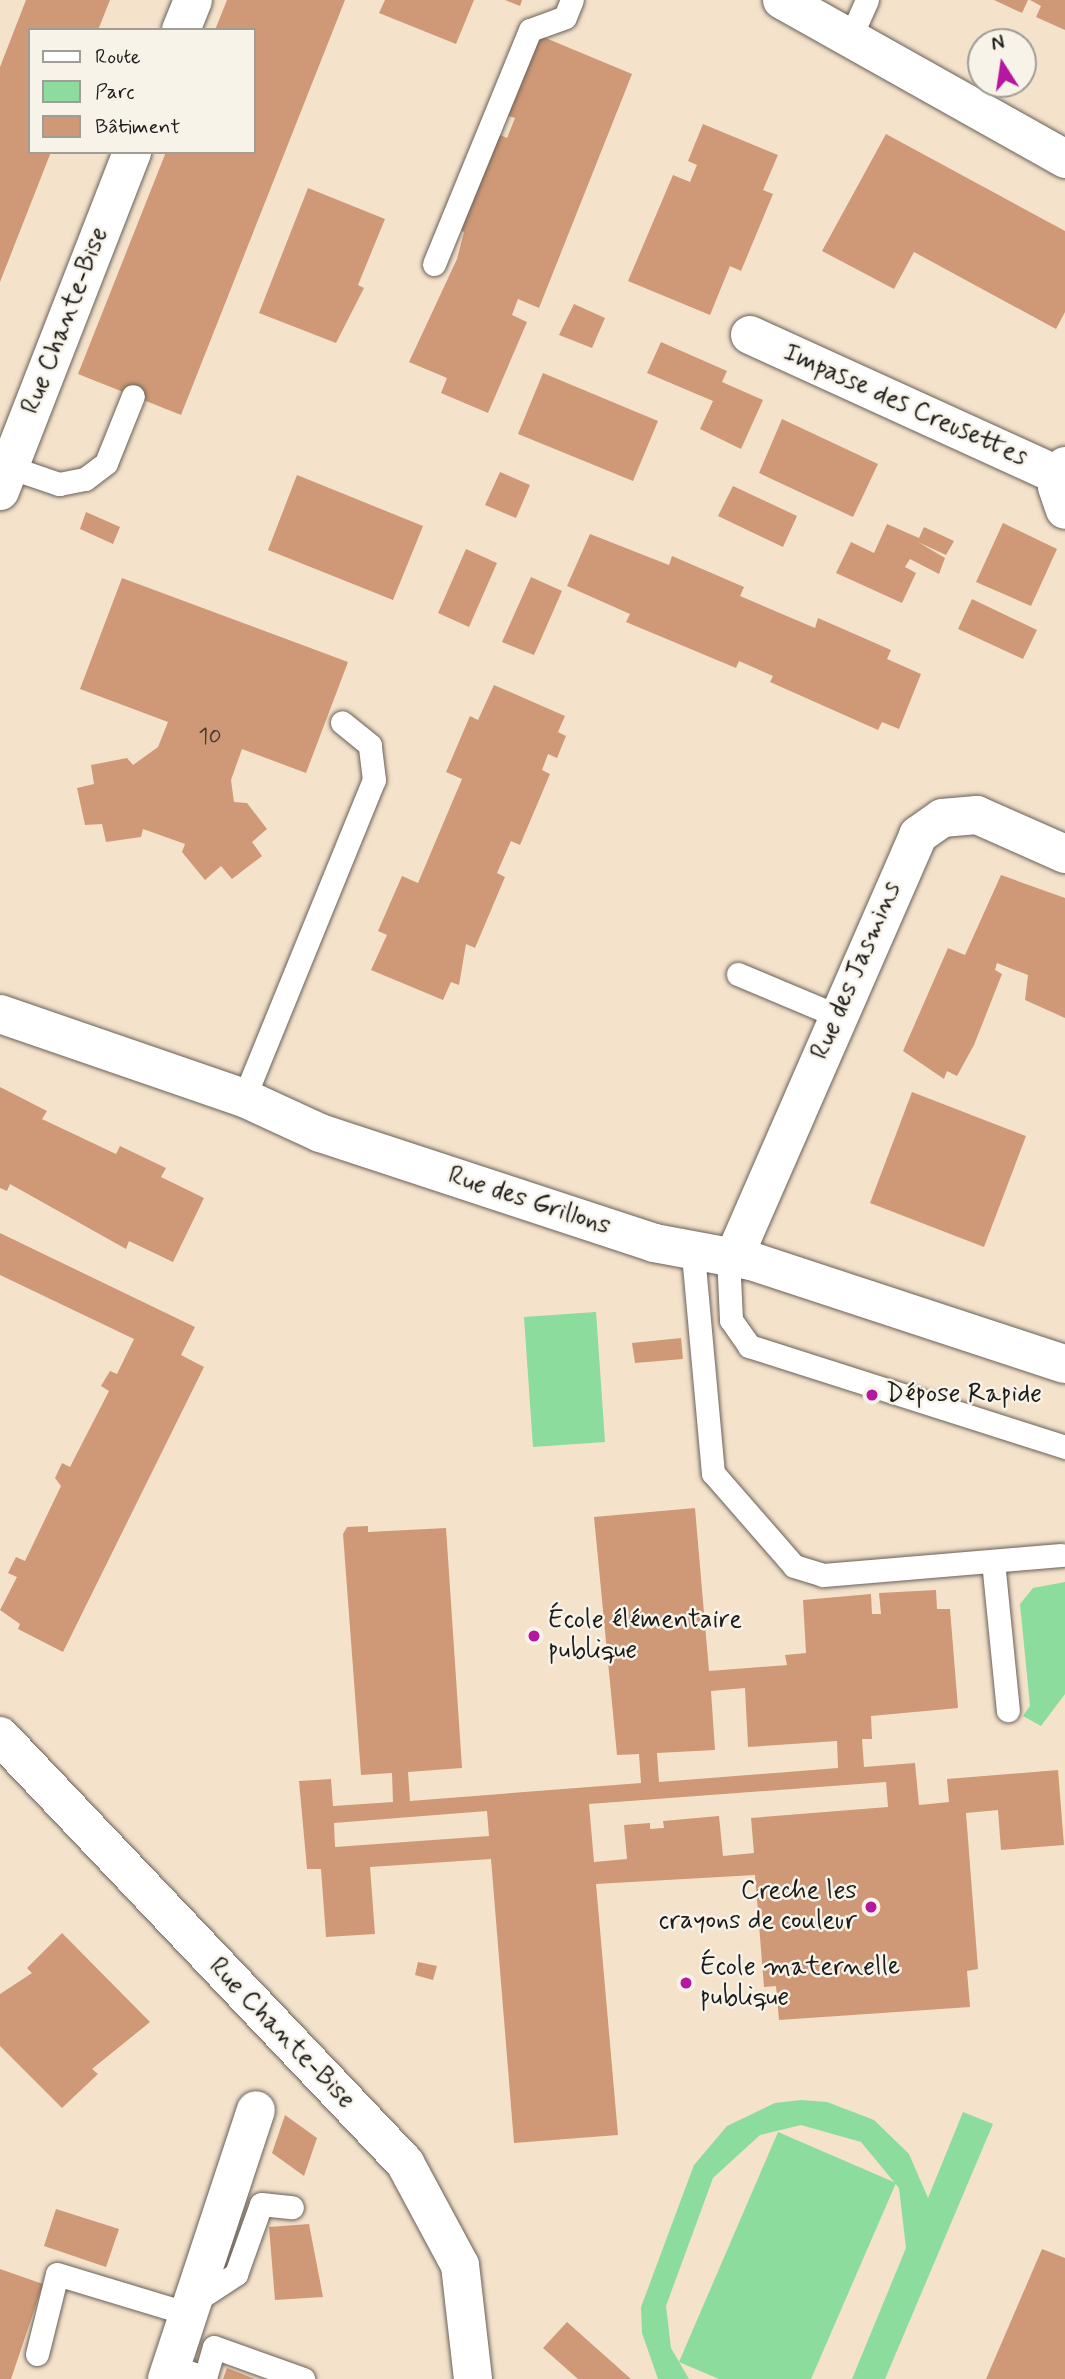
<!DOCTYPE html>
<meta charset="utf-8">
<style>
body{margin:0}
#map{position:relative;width:1065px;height:2379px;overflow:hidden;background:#f5e2cb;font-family:Mynerve,sans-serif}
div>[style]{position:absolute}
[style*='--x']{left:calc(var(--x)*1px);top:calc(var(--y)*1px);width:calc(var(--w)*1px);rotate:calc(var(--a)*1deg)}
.green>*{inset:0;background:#8bdc9d}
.building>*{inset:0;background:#cf9977}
.roads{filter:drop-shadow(0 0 2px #686159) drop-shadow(0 0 2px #686159)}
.lane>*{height:23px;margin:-11.5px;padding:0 11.5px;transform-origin:11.5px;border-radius:11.5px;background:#fff}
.street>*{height:38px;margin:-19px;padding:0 19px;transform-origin:19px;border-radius:19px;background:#fff}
.dots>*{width:19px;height:19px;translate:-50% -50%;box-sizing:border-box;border:4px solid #f7f3e8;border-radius:50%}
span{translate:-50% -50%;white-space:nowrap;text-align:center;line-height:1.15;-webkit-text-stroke:5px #f7f3e8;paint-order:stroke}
.number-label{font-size:23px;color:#493b33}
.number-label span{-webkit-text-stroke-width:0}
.street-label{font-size:26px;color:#1c1c1c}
.poi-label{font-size:26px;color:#1c1c1c}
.left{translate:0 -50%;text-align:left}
.right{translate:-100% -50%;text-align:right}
.legend{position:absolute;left:28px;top:28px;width:228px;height:126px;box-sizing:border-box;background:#f7f3e8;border:2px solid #9f9d96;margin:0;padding:9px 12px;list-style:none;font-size:21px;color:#1c1c1c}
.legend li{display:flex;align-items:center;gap:14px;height:35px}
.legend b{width:35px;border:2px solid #9f9d96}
.north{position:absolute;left:967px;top:28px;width:70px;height:70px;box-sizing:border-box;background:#f7f3e8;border:2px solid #9f9d96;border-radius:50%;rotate:348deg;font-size:19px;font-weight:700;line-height:28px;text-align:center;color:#1c1c1c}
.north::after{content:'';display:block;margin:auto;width:24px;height:32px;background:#b5179e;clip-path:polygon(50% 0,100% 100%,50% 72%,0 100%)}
</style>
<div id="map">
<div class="green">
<div style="clip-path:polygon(596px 1312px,605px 1442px,533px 1447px,524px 1317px)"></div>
<div style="clip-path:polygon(1065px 1582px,1065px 1694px,1041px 1726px,1023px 1716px,1030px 1706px,1020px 1604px,1033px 1588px)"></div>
<div style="clip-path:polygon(801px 2100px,827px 2102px,874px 2120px,909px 2154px,928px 2198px,963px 2112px,993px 2124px,885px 2379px,852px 2379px,906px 2248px,899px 2188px,861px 2142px,801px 2125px,760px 2135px,713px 2178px,666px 2306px,671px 2348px,689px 2379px,658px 2379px,642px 2333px,641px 2307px,694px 2165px,727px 2126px,775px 2103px)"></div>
<div style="clip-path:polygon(778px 2132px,896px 2183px,811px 2379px,719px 2379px,679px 2362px)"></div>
</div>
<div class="building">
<div style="clip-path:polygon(26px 0,110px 0,98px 30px,30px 30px,30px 152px,51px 152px,0 282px,0 67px)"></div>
<div style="clip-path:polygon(227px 0,345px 0,181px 415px,78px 374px,166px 152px,254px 152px,254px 30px,215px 30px)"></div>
<div style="clip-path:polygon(385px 0,474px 0,456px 44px,379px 13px)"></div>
<div style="clip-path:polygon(505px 0,522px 0,520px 6px)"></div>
<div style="clip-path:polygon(994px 0,1028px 0,1022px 13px)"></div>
<div style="clip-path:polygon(1030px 0,1065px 0,1065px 30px,1036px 17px,1041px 6px)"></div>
<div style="clip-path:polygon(536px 34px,632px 74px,539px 308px,518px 299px,512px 315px,527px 322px,488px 413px,441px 393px,447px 378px,409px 362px,457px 259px,464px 232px,456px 229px,496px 133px,507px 138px,515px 118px,506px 115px)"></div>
<div style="clip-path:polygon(703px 124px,778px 155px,763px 190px,773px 194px,741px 271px,730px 266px,710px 315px,628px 281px,673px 175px,690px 182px,697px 165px,688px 161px)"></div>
<div style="clip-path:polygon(886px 134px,1065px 231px,1065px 312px,1056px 329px,914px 252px,894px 289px,822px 251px)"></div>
<div style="clip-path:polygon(308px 188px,385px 219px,358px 285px,364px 288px,336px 343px,259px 313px)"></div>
<div style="clip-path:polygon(574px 304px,605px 318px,592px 348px,559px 335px)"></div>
<div style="clip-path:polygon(661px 342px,727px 371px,722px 382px,763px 400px,741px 449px,700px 429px,713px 401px,647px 373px)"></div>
<div style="clip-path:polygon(543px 373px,658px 421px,633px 481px,518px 434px)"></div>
<div style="clip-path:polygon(782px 419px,878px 464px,853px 517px,759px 473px)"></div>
<div style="clip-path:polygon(500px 472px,530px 485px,516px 518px,485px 505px)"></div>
<div style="clip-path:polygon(297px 475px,423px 526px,393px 600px,268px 550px)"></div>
<div style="clip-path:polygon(733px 486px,797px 516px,783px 547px,718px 516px)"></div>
<div style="clip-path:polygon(86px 512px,120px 527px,113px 544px,80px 529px)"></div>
<div style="clip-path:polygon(1003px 523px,1057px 549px,1031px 606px,976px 582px)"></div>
<div style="clip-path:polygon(887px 524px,919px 538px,924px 527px,954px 541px,946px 555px,918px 542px,945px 558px,939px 574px,910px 559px,905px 567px,916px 573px,902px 603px,836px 573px,851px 542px,874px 553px)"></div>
<div style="clip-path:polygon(590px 534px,669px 565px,672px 556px,744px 587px,740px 596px,815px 628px,818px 618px,891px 650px,887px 659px,921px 674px,899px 729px,882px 722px,878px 730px,770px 682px,773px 676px,739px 661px,736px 668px,626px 622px,630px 614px,567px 586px)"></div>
<div style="clip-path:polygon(466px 549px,497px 563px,469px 627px,438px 613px)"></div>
<div style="clip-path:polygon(531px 577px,562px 591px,534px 655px,502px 642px)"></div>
<div style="clip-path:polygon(122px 578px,348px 662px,306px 773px,242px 749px,231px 780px,234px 802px,247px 803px,267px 829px,252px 842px,262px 856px,232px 879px,221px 866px,205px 880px,182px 852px,185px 844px,143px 829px,141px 837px,106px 842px,102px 824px,85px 825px,77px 788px,94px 784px,91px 765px,127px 758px,133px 765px,158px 747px,168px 722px,80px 689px)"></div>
<div style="clip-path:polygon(972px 599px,1037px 630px,1023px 659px,958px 629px)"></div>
<div style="clip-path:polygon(494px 685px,565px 716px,558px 732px,566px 736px,557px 758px,548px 754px,542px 770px,550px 774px,520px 845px,511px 841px,497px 873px,505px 877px,475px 948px,466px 944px,459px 985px,451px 982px,443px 1000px,371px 970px,387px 935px,378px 931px,402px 876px,418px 883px,462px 779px,446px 772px,470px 716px,478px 720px)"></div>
<div style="clip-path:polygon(1001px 875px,1065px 898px,1065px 1018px,1025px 1000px,1028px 975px,997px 963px,995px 970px,1002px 974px,974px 1045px,957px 1076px,947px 1071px,944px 1079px,903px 1051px,948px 948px,965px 955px)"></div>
<div style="clip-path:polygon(0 1087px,47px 1111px,42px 1119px,116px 1154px,120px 1146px,166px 1168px,161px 1177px,204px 1198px,173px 1262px,129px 1241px,126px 1249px,10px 1184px,7px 1191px,0 1188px)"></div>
<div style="clip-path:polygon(912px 1092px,1026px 1136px,984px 1247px,870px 1203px)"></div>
<div style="clip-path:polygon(0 1233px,195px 1327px,181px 1355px,204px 1367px,63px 1652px,18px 1629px,20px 1624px,0 1610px,17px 1577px,8px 1573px,16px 1557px,25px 1561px,61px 1486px,55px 1478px,62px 1463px,70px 1467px,109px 1391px,101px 1386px,110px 1371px,117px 1374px,134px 1339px,0 1275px)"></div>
<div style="clip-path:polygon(681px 1338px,683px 1359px,635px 1363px,632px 1343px)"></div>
<div style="clip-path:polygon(evenodd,695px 1508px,709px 1671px,787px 1665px,785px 1655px,806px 1653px,803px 1600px,871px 1594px,872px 1614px,881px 1614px,879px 1593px,936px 1590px,937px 1609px,950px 1609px,958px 1708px,871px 1716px,872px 1739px,862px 1739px,864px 1767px,915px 1763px,919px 1805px,949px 1802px,947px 1779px,1058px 1770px,1064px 1845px,1001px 1850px,998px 1810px,966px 1813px,978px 1969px,967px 1971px,970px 2007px,779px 2020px,776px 1986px,764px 1987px,755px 1875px,596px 1884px,618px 2135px,514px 2143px,491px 1859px,370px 1867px,375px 1934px,326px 1937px,321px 1869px,307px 1869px,299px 1781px,331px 1779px,333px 1806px,393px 1802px,392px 1773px,361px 1775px,343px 1534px,347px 1527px,368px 1526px,368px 1532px,446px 1528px,462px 1768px,408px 1772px,410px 1801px,641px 1783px,639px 1754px,617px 1755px,594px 1517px,695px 1508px,745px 1688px,748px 1747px,837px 1741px,838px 1768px,659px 1782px,657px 1753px,715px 1750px,711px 1691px,745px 1688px,695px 1508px,886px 1782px,888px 1807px,751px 1818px,754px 1853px,723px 1856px,719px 1816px,663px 1821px,664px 1828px,650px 1829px,650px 1823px,624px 1825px,627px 1859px,594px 1862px,589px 1804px,886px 1782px,695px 1508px,487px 1811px,489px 1836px,335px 1847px,334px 1823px,487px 1811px)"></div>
<div style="clip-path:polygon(62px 1933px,150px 2022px,92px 2069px,98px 2074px,62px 2108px,0 2046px,0 1994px,32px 1973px,27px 1968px)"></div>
<div style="clip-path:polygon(418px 1962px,437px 1966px,433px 1980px,415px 1975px)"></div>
<div style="clip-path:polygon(285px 2115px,317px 2138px,304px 2176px,272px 2153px)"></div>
<div style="clip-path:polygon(56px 2209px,119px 2229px,106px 2267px,44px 2246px)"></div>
<div style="clip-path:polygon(309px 2224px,323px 2297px,275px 2300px,269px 2227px)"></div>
<div style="clip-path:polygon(1042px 2249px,1065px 2258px,1065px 2379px,986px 2379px)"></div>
<div style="clip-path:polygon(0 2269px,43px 2284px,11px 2379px,0 2379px)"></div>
<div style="clip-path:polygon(567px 2322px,631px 2379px,578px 2379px,543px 2348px)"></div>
<div style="clip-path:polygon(227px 2368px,255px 2379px,223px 2379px)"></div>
</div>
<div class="roads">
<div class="lane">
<div style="--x:850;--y:38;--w:42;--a:-65.9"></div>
<div style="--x:434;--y:264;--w:253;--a:-67.7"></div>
<div style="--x:530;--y:30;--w:37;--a:-20"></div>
<div style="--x:565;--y:17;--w:18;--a:-68"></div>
<div style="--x:9;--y:467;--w:53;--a:18.8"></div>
<div style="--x:59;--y:484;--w:26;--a:-11"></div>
<div style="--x:85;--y:479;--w:26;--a:-37"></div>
<div style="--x:106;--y:463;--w:72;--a:-68.1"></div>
<div style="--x:738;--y:974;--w:108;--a:22.8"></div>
<div style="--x:244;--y:1098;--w:344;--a:-67.8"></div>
<div style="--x:374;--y:780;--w:35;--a:-97"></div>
<div style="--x:370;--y:745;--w:36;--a:-141"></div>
<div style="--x:693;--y:1254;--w:220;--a:84.8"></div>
<div style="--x:713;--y:1473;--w:123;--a:48.9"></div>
<div style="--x:794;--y:1566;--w:30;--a:17"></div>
<div style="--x:823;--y:1575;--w:239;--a:-4.8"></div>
<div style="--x:728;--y:1256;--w:64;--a:87.3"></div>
<div style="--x:731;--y:1320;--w:32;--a:55"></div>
<div style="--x:749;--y:1346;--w:332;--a:17.7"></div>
<div style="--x:993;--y:1561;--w:150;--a:84.3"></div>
<div style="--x:192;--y:2303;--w:53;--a:-33.4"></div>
<div style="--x:236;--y:2274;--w:74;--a:-70.3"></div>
<div style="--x:261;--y:2204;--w:31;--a:6"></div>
<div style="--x:37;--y:2354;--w:82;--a:-76"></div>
<div style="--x:57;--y:2274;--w:138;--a:16.9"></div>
<div style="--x:171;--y:2366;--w:36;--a:19"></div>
<div style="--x:205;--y:2378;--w:32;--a:-74"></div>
<div style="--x:214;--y:2347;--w:95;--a:19.8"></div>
</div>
<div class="street">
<div style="--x:782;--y:0;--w:325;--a:29.3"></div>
<div style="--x:181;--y:30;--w:32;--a:-68"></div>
<div style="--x:750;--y:335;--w:341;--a:24.5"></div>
<div style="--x:1065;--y:466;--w:22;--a:111"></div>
<div style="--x:1057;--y:487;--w:24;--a:71"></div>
<div style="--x:0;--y:491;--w:364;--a:-68.7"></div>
<div style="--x:0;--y:1014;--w:258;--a:19"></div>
<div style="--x:244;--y:1098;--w:84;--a:24.7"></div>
<div style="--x:320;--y:1133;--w:352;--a:18.2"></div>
<div style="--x:654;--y:1243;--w:99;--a:10.5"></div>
<div style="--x:751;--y:1261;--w:330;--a:18.2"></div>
<div style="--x:734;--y:1257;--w:460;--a:-66.4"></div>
<div style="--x:918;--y:835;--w:29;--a:-35"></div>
<div style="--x:942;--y:818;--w:35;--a:-5"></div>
<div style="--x:977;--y:815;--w:96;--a:23.9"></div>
<div style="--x:0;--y:1736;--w:589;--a:46.51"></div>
<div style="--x:405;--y:2163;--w:116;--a:61.7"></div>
<div style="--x:460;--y:2265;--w:115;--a:83.5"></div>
<div style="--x:167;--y:2379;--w:283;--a:-71.7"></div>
</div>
</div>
<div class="dots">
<div style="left:872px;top:1395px;background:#b5179e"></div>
<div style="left:534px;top:1636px;background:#b5179e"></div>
<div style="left:871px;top:1907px;background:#b5179e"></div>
<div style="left:686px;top:1983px;background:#b5179e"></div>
</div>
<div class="number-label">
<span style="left:210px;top:737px">10</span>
</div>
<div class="street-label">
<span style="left:66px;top:321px;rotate:-69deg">Rue Chante-Bise</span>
<span style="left:905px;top:406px;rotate:24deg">Impasse des Creusettes</span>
<span style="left:857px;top:971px;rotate:-67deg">Rue des Jasmins</span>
<span style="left:529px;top:1202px;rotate:18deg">Rue des Grillons</span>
<span style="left:281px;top:2034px;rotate:46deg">Rue Chante-Bise</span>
</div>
<div class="poi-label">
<span class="left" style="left:886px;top:1395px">Dépose Rapide</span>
<span class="left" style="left:548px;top:1636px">École élémentaire<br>publique</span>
<span class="right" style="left:857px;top:1907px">Creche les<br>crayons de couleur</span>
<span class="left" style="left:700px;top:1983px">École maternelle<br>publique</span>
</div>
<ul class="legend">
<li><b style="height:9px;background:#fff"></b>Route</li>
<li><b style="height:19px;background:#8bdc9d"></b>Parc</li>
<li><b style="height:19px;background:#cf9977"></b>Bâtiment</li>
</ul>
<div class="north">N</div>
</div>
